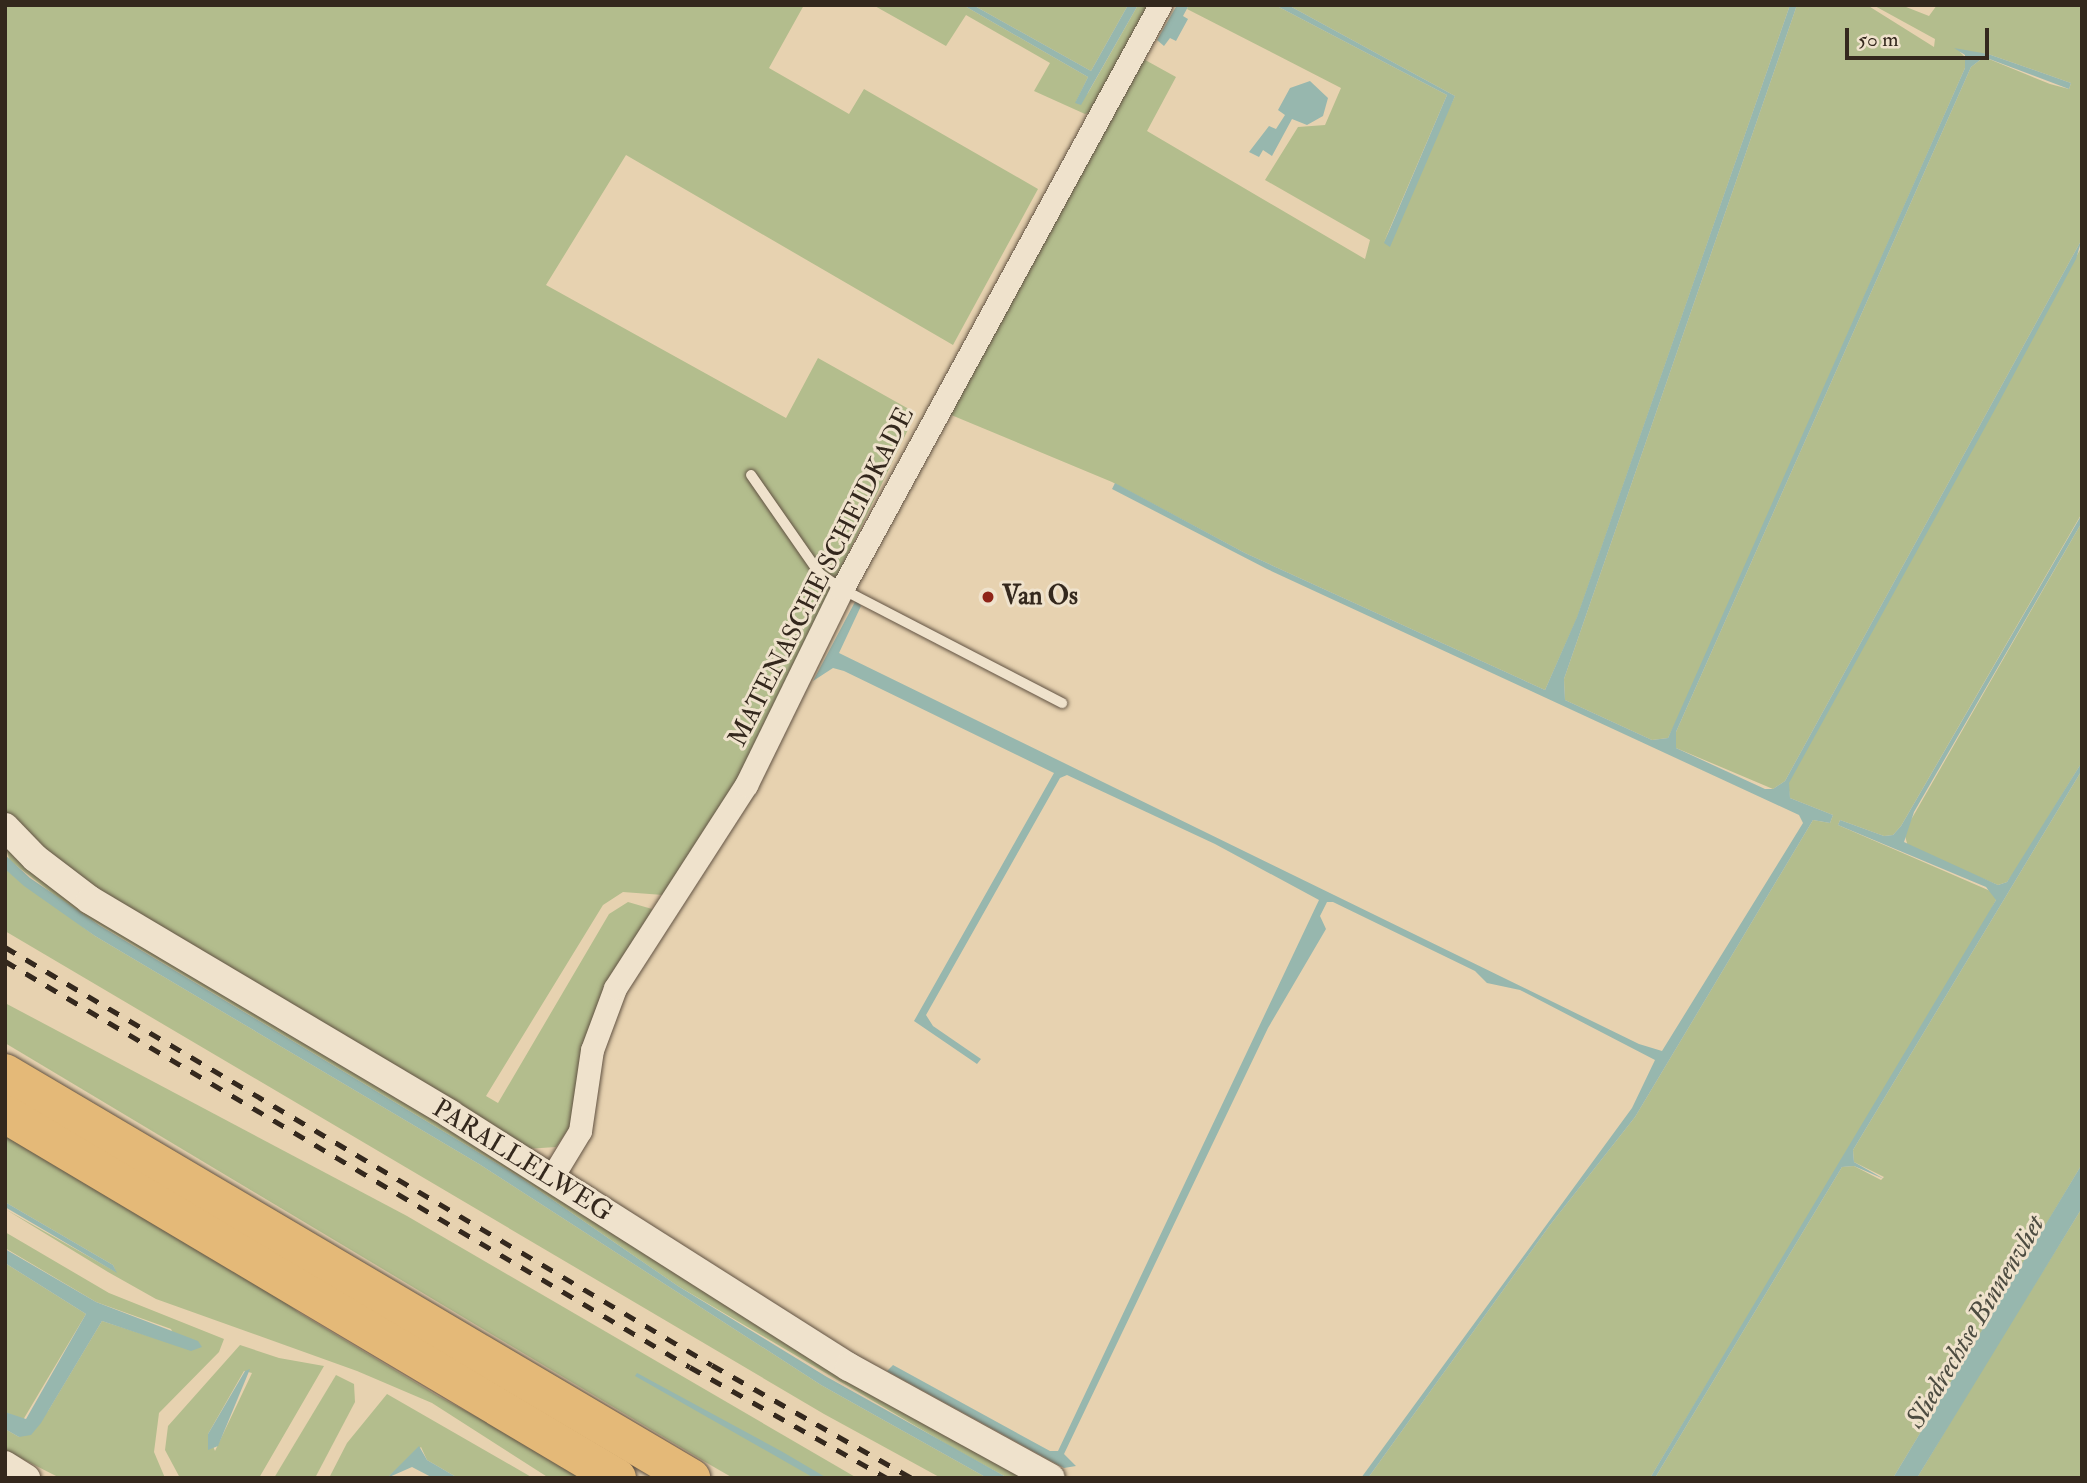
<!DOCTYPE html>
<style>
body{margin:0}
#map{position:relative;width:2087px;height:1483px;overflow:hidden;background:#e7d2b0;font-family:"IM FELL Double Pica",serif}
div>[style]{position:absolute}
[style*='--x']{left:calc(var(--x)*1px);top:calc(var(--y)*1px);width:calc(var(--w)*1px);rotate:calc(var(--a)*1deg)}
.green>*{inset:0;background:#b3bd8d}
.water>*{inset:0;background:#97b7ae}
.roads{filter:drop-shadow(0 0 2px #615242) drop-shadow(0 0 2px #615242)}
.service>*{height:10px;margin:-5px;padding:0 5px;transform-origin:5px;border-radius:5px;background:#efe2cc}
.minor>*{height:23px;margin:-11.5px;padding:0 11.5px;transform-origin:11.5px;border-radius:11.5px;background:#efe2cc}
.tertiary>*{height:28px;margin:-14px;padding:0 14px;transform-origin:14px;border-radius:14px;background:#efe2cc}
.motorway>*{height:38px;margin:-19px;padding:0 19px;transform-origin:19px;border-radius:19px;background:#e4b978}
.rail>*{height:5px;margin-top:-2.5px;transform-origin:0;background:repeating-linear-gradient(90deg,#34281d 0 12px,transparent 0 24px)}
.dots>*{width:19px;height:19px;translate:-50% -50%;box-sizing:border-box;border:4px solid #efe2cc;border-radius:50%}
span{translate:-50% -50%;white-space:nowrap;text-align:center;line-height:1.15;-webkit-text-stroke:6px #efe2cc;paint-order:stroke}
.street-label{font-size:26px;color:#34281d}
.poi-label{font-size:26px;color:#34281d;font-weight:700}
.left{translate:0 -50%;text-align:left}
.water-label{font-size:28px;color:#4d4c41;font-style:italic}
.frame{position:absolute;inset:0;border:7px solid #34281d;pointer-events:none}
.scale{position:absolute;left:1845px;top:28px;width:144px;height:32px;box-sizing:border-box;border:4px solid #34281d;border-top:0;padding-left:9px;font-size:21px;line-height:24px;white-space:nowrap;color:#34281d;-webkit-text-stroke:5px #efe2cc;paint-order:stroke}
</style>
<div id="map">
<div class="green">
<div style="clip-path:polygon(5px 5px,804px 5px,769px 68px,849px 114px,864px 89px,1038px 189px,953px 345px,626px 155px,546px 285px,786px 418px,818px 358px,916px 413px,741px 775px,663px 895px,623px 892px,603px 905px,486px 1096px,498px 1103px,609px 914px,628px 902px,652px 909px,576px 1118px,556px 1147px,526px 1149px,94px 891px,5px 814px)"></div>
<div style="clip-path:polygon(873px 5px,963px 5px,1088px 77px,1076px 102px,1088px 93px,1138px 5px,1151px 5px,1091px 112px,1085px 114px,1034px 91px,1050px 63px,966px 15px,946px 46px)"></div>
<div style="clip-path:polygon(973px 5px,1128px 5px,1091px 71px)"></div>
<div style="clip-path:polygon(1189px 5px,1275px 5px,1447px 95px,1384px 242px,1455px 96px,1288px 5px,1790px 5px,1577px 618px,1545px 690px,1245px 553px,1112px 482px,944px 412px,1138px 56px,1176px 77px,1147px 131px,1365px 259px,1370px 240px,1265px 180px,1298px 127px,1325px 125px,1341px 88px,1187px 9px)"></div>
<div style="clip-path:polygon(1797px 5px,1867px 5px,1934px 47px,1935px 39px,1873px 5px,1901px 5px,1929px 16px,1937px 5px,2082px 5px,2082px 239px,1785px 781px,1773px 789px,1676px 748px,1676px 732px,1971px 67px,1984px 57px,2050px 84px,2069px 89px,2071px 83px,1988px 54px,1960px 52px,1968px 60px,1965px 68px,1680px 714px,1668px 738px,1652px 740px,1565px 700px,1564px 679px)"></div>
<div style="clip-path:polygon(2082px 246px,2082px 513px,1901px 826px,1893px 835px,1884px 836px,1840px 820px,1838px 825px,1995px 893px,1996px 900px,1971px 947px,1650px 1478px,1368px 1478px,1550px 1225px,1635px 1117px,1813px 820px,1830px 823px,1833px 815px,1790px 798px,1788px 783px)"></div>
<div style="clip-path:polygon(2082px 522px,2082px 762px,2017px 868px,2007px 882px,1998px 885px,1908px 847px,1904px 832px)"></div>
<div style="clip-path:polygon(2082px 770px,2082px 1164px,2029px 1253px,1893px 1478px,1655px 1478px,1842px 1167px,1854px 1166px,1881px 1180px,1884px 1177px,1854px 1162px,1853px 1150px)"></div>
<div style="clip-path:polygon(5px 840px,1031px 1478px,1008px 1478px,953px 1448px,678px 1286px,518px 1176px,70px 907px,9px 860px)"></div>
<div style="clip-path:polygon(5px 869px,95px 936px,479px 1164px,821px 1385px,987px 1478px,941px 1478px,824px 1414px,5px 931px)"></div>
<div style="clip-path:polygon(5px 1003px,407px 1216px,857px 1478px,733px 1478px,707px 1463px,5px 1043px)"></div>
<div style="clip-path:polygon(5px 1133px,257px 1280px,298px 1312px,438px 1396px,591px 1478px,549px 1478px,432px 1403px,357px 1371px,156px 1299px,108px 1272px,5px 1209px,116px 1272px,113px 1265px,5px 1202px)"></div>
<div style="clip-path:polygon(2082px 1208px,2082px 1478px,1917px 1478px,1986px 1363px)"></div>
<div style="clip-path:polygon(5px 1232px,109px 1293px,224px 1339px,219px 1352px,159px 1413px,154px 1452px,165px 1478px,60px 1478px,5px 1450px,5px 1429px,19px 1437px,48px 1411px,102px 1321px,179px 1346px,171px 1329px,96px 1302px,5px 1248px)"></div>
<div style="clip-path:polygon(5px 1263px,86px 1314px,23px 1420px,5px 1412px)"></div>
<div style="clip-path:polygon(evenodd,240px 1345px,279px 1358px,324px 1366px,259px 1478px,180px 1478px,165px 1450px,168px 1426px,240px 1345px,244px 1371px,252px 1373px,215px 1451px,208px 1434px,244px 1371px)"></div>
<div style="clip-path:polygon(336px 1375px,354px 1384px,355px 1402px,315px 1478px,274px 1478px)"></div>
<div style="clip-path:polygon(387px 1394px,533px 1478px,458px 1478px,427px 1460px,421px 1447px,387px 1478px,329px 1478px,347px 1443px)"></div>
</div>
<div class="water">
<div style="clip-path:polygon(963px 5px,973px 5px,1091px 71px,1128px 5px,1138px 5px,1081px 105px,1075px 103px,1088px 77px)"></div>
<div style="clip-path:polygon(1177px 5px,1189px 5px,1183px 16px,1188px 19px,1176px 41px,1170px 38px,1164px 46px,1157px 40px)"></div>
<div style="clip-path:polygon(1275px 5px,1288px 5px,1455px 96px,1390px 247px,1384px 243px,1447px 95px)"></div>
<div style="clip-path:polygon(1790px 5px,1797px 5px,1564px 679px,1565px 700px,1652px 740px,1668px 738px,1965px 68px,1965px 55px,1954px 48px,1988px 54px,2071px 83px,2069px 89px,1984px 57px,1971px 67px,1676px 732px,1676px 748px,1765px 789px,1773px 789px,1785px 781px,2082px 239px,2076px 259px,1998px 404px,1789px 783px,1790px 798px,1833px 815px,1830px 823px,1813px 820px,1635px 1117px,1550px 1225px,1368px 1478px,1361px 1478px,1632px 1108px,1655px 1060px,1520px 990px,1487px 983px,1475px 971px,1333px 902px,1327px 902px,1320px 916px,1326px 929px,1268px 1028px,1064px 1454px,1076px 1466px,1064px 1468px,887px 1371px,893px 1365px,1050px 1451px,1058px 1451px,1319px 900px,1215px 844px,1067px 775px,1060px 778px,926px 1015px,933px 1026px,981px 1059px,977px 1064px,914px 1021px,1054px 773px,844px 671px,833px 668px,813px 681px,856px 600px,861px 606px,839px 653px,1639px 1044px,1662px 1051px,1803px 823px,1799px 815px,1267px 569px,1112px 489px,1115px 483px,1245px 553px,1545px 690px,1577px 617px)"></div>
<div style="clip-path:polygon(1310px 81px,1328px 98px,1323px 116px,1307px 125px,1292px 119px,1272px 156px,1263px 150px,1259px 157px,1249px 152px,1269px 126px,1276px 129px,1285px 115px,1278px 110px,1290px 88px)"></div>
<div style="clip-path:polygon(2082px 514px,2082px 522px,1914px 812px,1904px 842px,1998px 885px,2007px 882px,2082px 762px,2082px 770px,1853px 1150px,1854px 1162px,1884px 1179px,1854px 1166px,1842px 1167px,1655px 1478px,1650px 1478px,1996px 900px,1986px 887px,1838px 825px,1840px 820px,1884px 836px,1893px 835px,1901px 826px)"></div>
<div style="clip-path:polygon(5px 855px,30px 878px,99px 925px,518px 1176px,678px 1286px,827px 1377px,1008px 1478px,987px 1478px,821px 1385px,479px 1164px,95px 936px,24px 886px,5px 869px)"></div>
<div style="clip-path:polygon(2082px 1164px,2082px 1208px,1917px 1478px,1893px 1478px)"></div>
<div style="clip-path:polygon(5px 1202px,113px 1265px,117px 1273px,5px 1207px)"></div>
<div style="clip-path:polygon(5px 1249px,96px 1302px,198px 1341px,202px 1347px,191px 1351px,102px 1321px,41px 1423px,31px 1435px,19px 1437px,5px 1429px,5px 1412px,26px 1419px,86px 1314px,5px 1263px)"></div>
<div style="clip-path:polygon(250px 1369px,218px 1446px,208px 1450px,208px 1434px,245px 1371px)"></div>
<div style="clip-path:polygon(637px 1373px,781px 1451px,827px 1478px,814px 1478px,635px 1376px)"></div>
<div style="clip-path:polygon(419px 1446px,427px 1460px,458px 1478px,433px 1478px,412px 1467px,387px 1478px)"></div>
</div>
<div class="roads">
<div class="service">
<div style="--x:751;--y:475;--w:119;--a:55.2"></div>
<div style="--x:819;--y:573;--w:28;--a:35"></div>
<div style="--x:842;--y:589;--w:248;--a:27.4"></div>
</div>
<div class="minor">
<div style="--x:552;--y:1177;--w:54;--a:-58.7"></div>
<div style="--x:580;--y:1131;--w:82;--a:-81.6"></div>
<div style="--x:592;--y:1050;--w:66;--a:-69.6"></div>
<div style="--x:615;--y:988;--w:242;--a:-57.2"></div>
<div style="--x:746;--y:785;--w:218;--a:-63.9"></div>
<div style="--x:842;--y:589;--w:665;--a:-61.43"></div>
</div>
<div class="tertiary">
<div style="--x:5;--y:827;--w:43;--a:45.9"></div>
<div style="--x:35;--y:858;--w:69;--a:37.4"></div>
<div style="--x:90;--y:900;--w:419;--a:30.7"></div>
<div style="--x:450;--y:1114;--w:472;--a:32.4"></div>
<div style="--x:849;--y:1367;--w:230;--a:28.8"></div>
<div style="--x:5;--y:1465;--w:25;--a:32"></div>
</div>
<div class="motorway">
<div style="--x:5;--y:1073;--w:797;--a:30.56"></div>
<div style="--x:5;--y:1114;--w:712;--a:30.74"></div>
</div>
</div>
<div class="rail">
<div style="--x:5;--y:947;--w:821;--a:30.59"></div>
<div style="--x:712;--y:1365;--w:230;--a:29.5"></div>
<div style="--x:5;--y:961;--w:796;--a:30.66"></div>
<div style="--x:690;--y:1367;--w:226;--a:29.4"></div>
</div>
<div class="dots">
<div style="left:988px;top:597px;background:#8f2418"></div>
</div>
<div class="street-label">
<span style="left:822px;top:577px;rotate:-63deg">MATENASCHE SCHEIDKADE</span>
<span style="left:522px;top:1161px;rotate:32deg">PARALLELWEG</span>
</div>
<div class="poi-label">
<span class="left" style="left:1002px;top:597px">Van Os</span>
</div>
<div class="water-label">
<span style="left:1976px;top:1322px;rotate:-59deg">Sliedrechtse Binnenvliet</span>
</div>
<div class="frame"></div>
<div class="scale">50 m</div>
</div>
